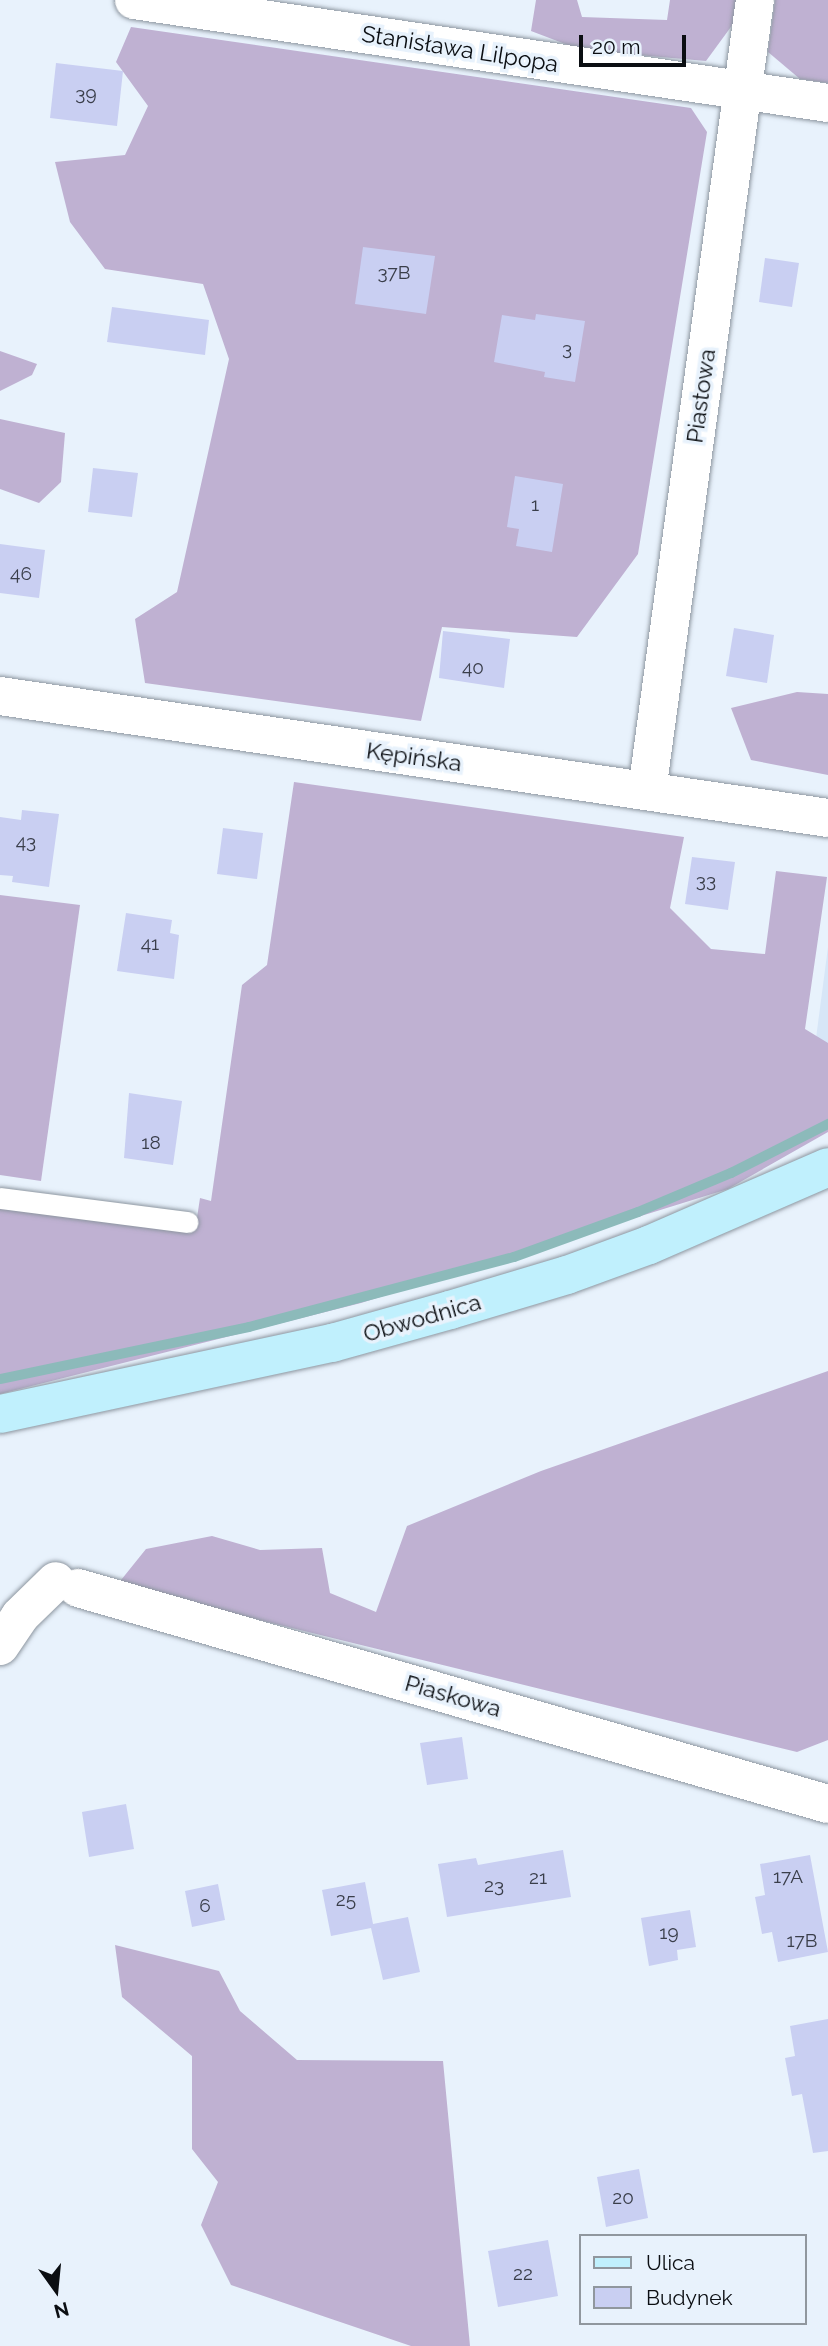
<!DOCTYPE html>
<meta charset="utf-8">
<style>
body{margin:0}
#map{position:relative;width:828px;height:2346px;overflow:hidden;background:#e8f2fc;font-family:Raleway,sans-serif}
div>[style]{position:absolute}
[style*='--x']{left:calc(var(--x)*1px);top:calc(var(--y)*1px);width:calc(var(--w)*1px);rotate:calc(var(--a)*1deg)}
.built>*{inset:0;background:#d7e6f7}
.forest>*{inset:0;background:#bfb1d2}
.stream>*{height:10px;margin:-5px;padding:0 5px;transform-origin:5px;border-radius:5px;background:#8cbaba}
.building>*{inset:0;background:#c9cff2}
.roads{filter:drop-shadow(0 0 2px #8d96a0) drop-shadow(0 0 2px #8d96a0)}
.lane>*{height:21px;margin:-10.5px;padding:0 10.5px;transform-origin:10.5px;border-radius:10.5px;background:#fff}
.street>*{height:38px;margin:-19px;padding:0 19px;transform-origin:19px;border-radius:19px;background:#fff}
.secondary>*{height:38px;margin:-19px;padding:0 19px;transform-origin:19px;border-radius:19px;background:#c0f0fd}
span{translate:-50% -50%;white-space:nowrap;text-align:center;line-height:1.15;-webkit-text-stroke:7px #e8f2fc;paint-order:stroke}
.number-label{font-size:19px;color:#3a3e4a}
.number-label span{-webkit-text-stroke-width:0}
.street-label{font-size:23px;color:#0b0e12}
.legend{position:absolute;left:579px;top:2234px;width:228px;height:91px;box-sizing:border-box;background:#e8f2fc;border:2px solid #90979e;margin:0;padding:9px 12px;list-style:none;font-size:21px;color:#0b0e12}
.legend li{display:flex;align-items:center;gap:14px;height:35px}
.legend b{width:35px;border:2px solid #90979e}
.north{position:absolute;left:21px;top:2255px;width:70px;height:70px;-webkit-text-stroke:5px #e8f2fc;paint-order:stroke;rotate:165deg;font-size:19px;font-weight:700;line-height:28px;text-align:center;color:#0b0e12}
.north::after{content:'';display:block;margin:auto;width:24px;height:32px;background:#0b0e12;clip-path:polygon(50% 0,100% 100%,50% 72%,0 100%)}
.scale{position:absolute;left:579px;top:35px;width:107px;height:32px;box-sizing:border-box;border:4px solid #0b0e12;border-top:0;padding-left:9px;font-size:21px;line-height:24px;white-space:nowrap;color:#0b0e12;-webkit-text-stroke:5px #e8f2fc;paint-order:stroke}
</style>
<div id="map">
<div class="built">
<div style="clip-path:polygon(828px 947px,828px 1095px,808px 1099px)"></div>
</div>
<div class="forest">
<div style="clip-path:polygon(536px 0,577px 0,582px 17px,667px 20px,670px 0,738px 0,736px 20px,706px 61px,581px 50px,531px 31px)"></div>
<div style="clip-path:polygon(775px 0,828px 0,828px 83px,800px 79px,768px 52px)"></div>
<div style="clip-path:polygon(131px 27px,691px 108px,707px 132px,638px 554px,577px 637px,442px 627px,421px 721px,145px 683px,135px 619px,177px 592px,229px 359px,203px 284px,105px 269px,70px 222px,55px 162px,125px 155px,148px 106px,116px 62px)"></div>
<div style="clip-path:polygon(0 351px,37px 364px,32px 375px,0 391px)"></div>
<div style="clip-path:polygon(0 419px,65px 433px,61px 482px,39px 503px,0 489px)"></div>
<div style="clip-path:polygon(797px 692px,828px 694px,828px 775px,751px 760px,731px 708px)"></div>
<div style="clip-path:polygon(294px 782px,684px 837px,670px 908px,711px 949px,765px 954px,776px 871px,827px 877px,805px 1029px,828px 1043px,828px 1132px,728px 1189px,361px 1303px,0 1394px,0 1206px,195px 1231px,200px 1198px,211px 1201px,242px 985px,267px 965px)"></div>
<div style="clip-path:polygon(0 895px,80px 905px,41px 1181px,0 1175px)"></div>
<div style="clip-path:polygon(828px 1371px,828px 1740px,797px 1752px,117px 1585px,146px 1549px,212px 1536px,260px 1550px,322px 1548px,330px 1593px,376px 1612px,407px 1526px,541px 1471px)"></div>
<div style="clip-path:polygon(115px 1945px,219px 1971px,240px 2011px,297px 2060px,443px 2061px,470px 2346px,411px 2346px,231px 2285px,201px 2225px,218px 2182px,192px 2149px,192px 2056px,122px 1997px)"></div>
</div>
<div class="stream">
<div style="--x:0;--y:1379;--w:254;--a:-11.8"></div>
<div style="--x:249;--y:1327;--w:274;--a:-14.8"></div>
<div style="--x:514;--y:1257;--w:132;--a:-19.9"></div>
<div style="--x:638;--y:1212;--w:101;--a:-22.8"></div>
<div style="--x:731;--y:1173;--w:109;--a:-26.8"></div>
</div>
<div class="building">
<div style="clip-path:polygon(56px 63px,123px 71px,117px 126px,50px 118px)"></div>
<div style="clip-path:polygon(363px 247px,435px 256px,426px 314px,355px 304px)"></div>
<div style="clip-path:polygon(765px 258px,799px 263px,792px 307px,759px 302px)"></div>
<div style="clip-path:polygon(112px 307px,209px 320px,205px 355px,107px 342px)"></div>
<div style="clip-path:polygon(536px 314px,585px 321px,575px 382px,544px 377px,545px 372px,494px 362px,502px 315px,535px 320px)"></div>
<div style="clip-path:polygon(93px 468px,138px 473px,132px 517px,88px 512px)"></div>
<div style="clip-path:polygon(515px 476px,563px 484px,552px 552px,516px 546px,519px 529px,507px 527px)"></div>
<div style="clip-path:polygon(0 544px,45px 550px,39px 598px,0 593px)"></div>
<div style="clip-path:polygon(734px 628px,774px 635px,767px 683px,726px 676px)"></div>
<div style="clip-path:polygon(443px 631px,510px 639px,504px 688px,439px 678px)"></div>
<div style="clip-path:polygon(22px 810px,59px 814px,49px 887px,12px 882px,13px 876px,0 875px,0 817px,21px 820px)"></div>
<div style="clip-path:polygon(223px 828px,263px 833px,257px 879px,217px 874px)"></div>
<div style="clip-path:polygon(692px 857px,735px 862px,728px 910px,685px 904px)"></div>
<div style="clip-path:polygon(126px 913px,172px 920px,170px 933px,179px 935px,174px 979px,117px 971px)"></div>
<div style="clip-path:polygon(129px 1093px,182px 1101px,173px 1165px,124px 1158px)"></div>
<div style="clip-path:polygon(462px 1737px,468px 1779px,427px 1785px,420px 1743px)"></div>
<div style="clip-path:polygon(126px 1804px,134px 1849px,89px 1857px,82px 1812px)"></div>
<div style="clip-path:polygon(563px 1850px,571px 1897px,447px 1917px,438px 1864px,476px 1858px,478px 1865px)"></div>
<div style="clip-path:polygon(810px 1855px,828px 1952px,778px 1962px,772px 1932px,762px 1934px,755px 1897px,765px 1895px,760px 1864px)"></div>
<div style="clip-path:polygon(365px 1882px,373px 1924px,408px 1917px,420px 1972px,383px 1980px,371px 1928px,331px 1936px,322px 1890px)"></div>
<div style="clip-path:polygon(218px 1884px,225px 1920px,192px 1927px,185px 1891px)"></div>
<div style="clip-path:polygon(690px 1910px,696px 1947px,677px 1950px,678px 1960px,649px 1966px,641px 1918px)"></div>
<div style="clip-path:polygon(828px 2019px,828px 2151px,813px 2153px,802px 2094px,792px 2096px,785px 2058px,795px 2056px,790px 2026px)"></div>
<div style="clip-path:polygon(639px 2169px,648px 2218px,606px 2227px,597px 2177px)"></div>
<div style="clip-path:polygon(548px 2240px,558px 2296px,498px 2307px,488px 2251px)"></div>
</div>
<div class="roads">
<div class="lane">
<div style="--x:0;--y:1198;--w:189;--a:7.3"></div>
</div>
<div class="street">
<div style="--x:134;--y:0;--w:702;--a:8.44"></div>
<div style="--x:0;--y:696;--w:837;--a:8.38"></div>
<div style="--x:647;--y:791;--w:798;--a:-82.23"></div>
<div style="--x:78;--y:1588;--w:780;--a:16.07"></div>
<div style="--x:0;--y:1646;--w:36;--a:-56"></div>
<div style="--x:20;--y:1616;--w:50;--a:-44.2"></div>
</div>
<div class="secondary">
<div style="--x:0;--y:1414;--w:340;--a:-12.1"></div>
<div style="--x:332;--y:1343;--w:123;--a:-15.6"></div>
<div style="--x:450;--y:1310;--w:122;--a:-16.7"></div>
<div style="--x:567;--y:1275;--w:87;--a:-20.1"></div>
<div style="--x:649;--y:1245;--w:195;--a:-23.5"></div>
</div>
</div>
<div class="number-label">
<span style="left:86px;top:94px">39</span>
<span style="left:394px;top:273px">37B</span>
<span style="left:567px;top:349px">3</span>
<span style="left:535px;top:505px">1</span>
<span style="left:21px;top:574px">46</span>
<span style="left:473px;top:668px">40</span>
<span style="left:26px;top:842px">43</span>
<span style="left:706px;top:881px">33</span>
<span style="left:150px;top:944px">41</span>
<span style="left:151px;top:1143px">18</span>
<span style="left:788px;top:1877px">17A</span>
<span style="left:538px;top:1878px">21</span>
<span style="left:494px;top:1886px">23</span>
<span style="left:346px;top:1900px">25</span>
<span style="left:205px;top:1906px">6</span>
<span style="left:669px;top:1933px">19</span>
<span style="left:802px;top:1941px">17B</span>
<span style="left:623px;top:2198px">20</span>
<span style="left:523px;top:2274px">22</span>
</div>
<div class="street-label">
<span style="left:460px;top:49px;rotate:9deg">Stanisława Lilpopa</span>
<span style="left:701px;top:396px;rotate:-82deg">Piastowa</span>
<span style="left:414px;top:757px;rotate:8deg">Kępińska</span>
<span style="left:422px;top:1318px;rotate:-16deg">Obwodnica</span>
<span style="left:453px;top:1696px;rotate:16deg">Piaskowa</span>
</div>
<ul class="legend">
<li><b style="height:9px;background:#c0f0fd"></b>Ulica</li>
<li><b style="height:19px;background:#c9cff2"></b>Budynek</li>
</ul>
<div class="north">N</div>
<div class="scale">20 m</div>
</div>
